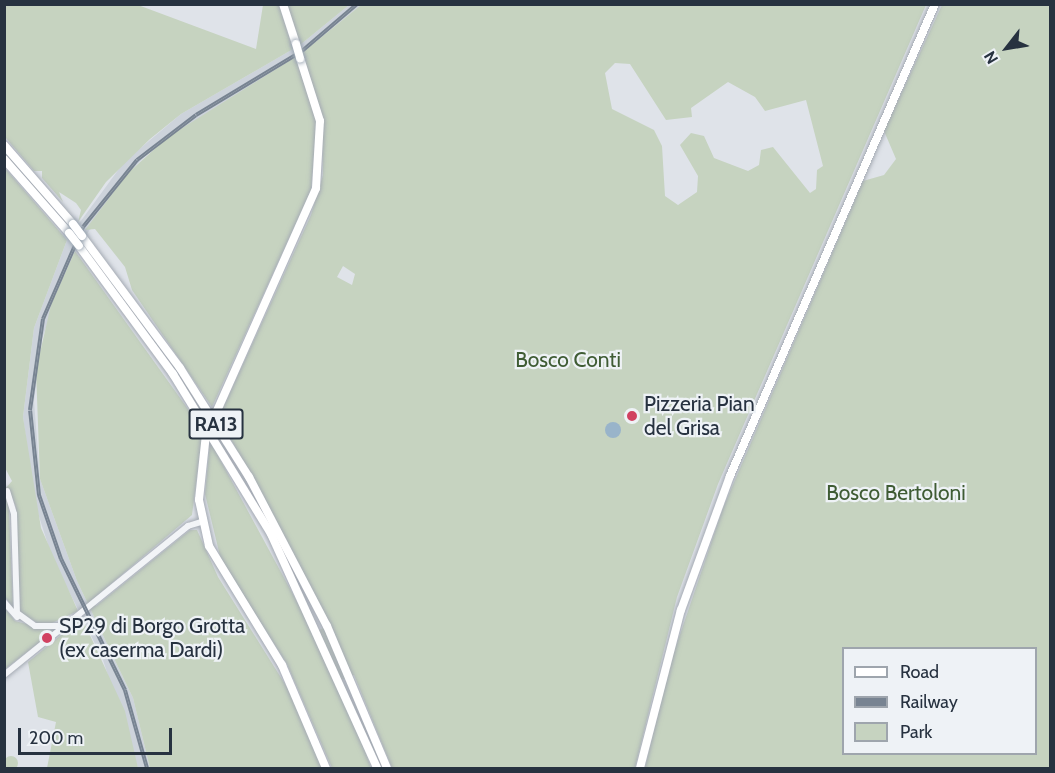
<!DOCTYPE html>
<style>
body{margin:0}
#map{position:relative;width:1055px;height:773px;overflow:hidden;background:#dfe3e9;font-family:Cabin,sans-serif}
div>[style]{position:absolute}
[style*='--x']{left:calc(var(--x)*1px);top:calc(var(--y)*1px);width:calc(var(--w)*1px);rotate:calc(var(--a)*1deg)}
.built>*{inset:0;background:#cdd3db}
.green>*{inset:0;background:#c6d3c0}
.round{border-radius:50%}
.water>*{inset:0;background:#99b4ca}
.roads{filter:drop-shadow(0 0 2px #a4aab3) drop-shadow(0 0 2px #a4aab3)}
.minor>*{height:6px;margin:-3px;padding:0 3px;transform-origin:3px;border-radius:3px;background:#f2f4f7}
.major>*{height:8px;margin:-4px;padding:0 4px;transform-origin:4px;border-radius:4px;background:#fff}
.highway>*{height:8px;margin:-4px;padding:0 4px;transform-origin:4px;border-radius:4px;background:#fff}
.rail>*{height:4px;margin-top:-2px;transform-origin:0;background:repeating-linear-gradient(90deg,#eef2f6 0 4.5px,#788492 0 9px);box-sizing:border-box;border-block:2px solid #788492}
.bridges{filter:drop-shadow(0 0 2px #9ea9b5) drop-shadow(0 0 2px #9ea9b5)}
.major-bridge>*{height:8px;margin:-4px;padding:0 4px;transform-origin:4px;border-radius:4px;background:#fff}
.highway-bridge>*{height:8px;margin:-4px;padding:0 4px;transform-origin:4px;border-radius:4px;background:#fff}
.dots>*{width:16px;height:16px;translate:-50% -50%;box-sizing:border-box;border:3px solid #eef2f6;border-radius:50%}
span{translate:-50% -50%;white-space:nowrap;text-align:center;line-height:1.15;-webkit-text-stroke:4.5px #eef2f6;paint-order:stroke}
.shield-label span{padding:2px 4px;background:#eef2f6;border:2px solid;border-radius:4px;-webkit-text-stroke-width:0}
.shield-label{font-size:20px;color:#273240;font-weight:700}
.park-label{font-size:21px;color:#3f5c34}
.poi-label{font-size:21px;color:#273240}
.left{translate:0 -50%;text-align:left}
.frame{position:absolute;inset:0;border:6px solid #273240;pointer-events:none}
.legend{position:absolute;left:842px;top:647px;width:195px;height:108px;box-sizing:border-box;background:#eef2f6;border:2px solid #9ea5ad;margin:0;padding:8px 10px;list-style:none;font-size:18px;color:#273240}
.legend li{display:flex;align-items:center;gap:12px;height:30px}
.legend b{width:30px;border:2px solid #9ea5ad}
.north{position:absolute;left:977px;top:18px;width:60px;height:60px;-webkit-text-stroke:4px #eef2f6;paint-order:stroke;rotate:239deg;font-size:16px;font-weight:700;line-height:24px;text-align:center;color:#273240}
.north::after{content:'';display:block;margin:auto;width:21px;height:27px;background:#273240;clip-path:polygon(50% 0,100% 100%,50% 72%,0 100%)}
.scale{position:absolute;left:18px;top:728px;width:154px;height:27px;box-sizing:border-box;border:3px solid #273240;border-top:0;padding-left:8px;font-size:18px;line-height:21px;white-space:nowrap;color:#273240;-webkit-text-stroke:4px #eef2f6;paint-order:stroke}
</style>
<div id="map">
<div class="built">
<div style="clip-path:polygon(349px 5px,361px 5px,302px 53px,148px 154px,128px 173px,70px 259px,42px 339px,34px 401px,40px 479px,77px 581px,133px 698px,150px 768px,138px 768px,103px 660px,52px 557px,35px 504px,23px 417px,34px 328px,67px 240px,124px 162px,181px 114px,300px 45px)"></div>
</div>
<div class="green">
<div style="clip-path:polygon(4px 5px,138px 5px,256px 49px,263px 5px,279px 5px,292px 46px,298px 44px,286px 5px,349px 5px,300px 45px,181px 114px,150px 139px,106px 182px,78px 222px,81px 210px,76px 203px,59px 192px,63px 202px,42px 178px,42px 171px,34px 171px,5px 137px)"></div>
<div style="clip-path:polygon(evenodd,361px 5px,926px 5px,718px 484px,677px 597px,635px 768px,392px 768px,354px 675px,341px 680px,371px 768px,332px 768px,287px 664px,221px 560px,205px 494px,210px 441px,314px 633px,330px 624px,219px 417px,311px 215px,323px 175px,322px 116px,304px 57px,296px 60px,317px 120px,311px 190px,212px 407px,132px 290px,125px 267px,95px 229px,85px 230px,128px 173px,168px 137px,302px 53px,361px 5px,615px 63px,630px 64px,666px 120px,692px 117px,691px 108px,728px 82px,755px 97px,765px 111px,806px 100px,823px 166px,817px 170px,816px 189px,810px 193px,773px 147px,761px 150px,759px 165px,748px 171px,714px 158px,704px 136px,691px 133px,680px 145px,698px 176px,697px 192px,678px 205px,665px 196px,662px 146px,654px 130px,612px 109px,605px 73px,615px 63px,361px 5px,343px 266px,355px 274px,352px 285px,337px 277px,343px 266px)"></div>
<div style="clip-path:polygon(evenodd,942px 5px,1050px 5px,1050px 768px,645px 768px,670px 664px,723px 508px,863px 181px,884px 175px,896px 159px,884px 131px,942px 5px,844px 648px,1036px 648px,1036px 754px,844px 754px,844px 648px)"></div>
<div style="clip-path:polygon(4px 167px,67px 240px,34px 328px,23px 417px,41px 528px,78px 611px,52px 623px,39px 624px,20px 612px,16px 507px,8px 488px,13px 607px,5px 597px,5px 489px,12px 481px,4px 466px)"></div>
<div style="clip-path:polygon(75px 251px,203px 430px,192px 515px,92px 600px,96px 606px,190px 530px,197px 530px,218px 577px,290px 692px,322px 768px,150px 768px,133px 698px,77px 581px,40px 479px,36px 370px,51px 305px)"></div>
<div style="clip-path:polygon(4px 607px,15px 621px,54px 631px,5px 669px)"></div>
<div style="clip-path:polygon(82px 618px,125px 711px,138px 768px,47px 768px,56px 722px,38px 717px,28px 662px)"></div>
<div class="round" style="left:4px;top:756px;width:14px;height:14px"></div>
</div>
<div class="water">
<div class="round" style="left:605px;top:422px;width:16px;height:16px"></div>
</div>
<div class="roads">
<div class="minor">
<div style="--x:7;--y:491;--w:24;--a:73"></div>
<div style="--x:14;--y:514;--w:99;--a:88.3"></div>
<div style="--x:17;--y:613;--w:22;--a:36"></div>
<div style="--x:35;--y:626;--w:28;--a:0"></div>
<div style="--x:4;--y:602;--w:20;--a:49"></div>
<div style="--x:4;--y:675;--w:237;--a:-39"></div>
<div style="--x:188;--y:526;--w:14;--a:-17"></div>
</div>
<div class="major">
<div style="--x:283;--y:4;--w:42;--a:72"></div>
<div style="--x:216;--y:413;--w:246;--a:-66"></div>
<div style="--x:316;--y:188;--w:67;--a:-86.6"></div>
<div style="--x:320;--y:121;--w:66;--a:-107.6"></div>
<div style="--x:206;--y:434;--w:66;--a:96.1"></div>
<div style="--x:199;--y:500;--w:47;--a:77.7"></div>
<div style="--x:209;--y:546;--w:140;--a:58.5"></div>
<div style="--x:282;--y:665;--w:112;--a:66.9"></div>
<div style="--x:640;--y:768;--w:163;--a:-75.5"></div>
<div style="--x:681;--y:610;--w:143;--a:-69.9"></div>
<div style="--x:730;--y:476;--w:515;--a:-66.52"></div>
</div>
<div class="highway">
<div style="--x:4;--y:145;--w:105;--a:48.9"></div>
<div style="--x:4;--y:159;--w:98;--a:48.7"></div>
<div style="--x:82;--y:236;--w:164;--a:53.4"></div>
<div style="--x:180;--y:368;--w:129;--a:57.7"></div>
<div style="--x:249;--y:477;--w:168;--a:62.4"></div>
<div style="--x:327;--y:626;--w:154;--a:67.1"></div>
<div style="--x:79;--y:246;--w:159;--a:53.7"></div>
<div style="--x:173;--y:374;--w:188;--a:58.5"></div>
<div style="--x:271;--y:534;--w:257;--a:65.6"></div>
</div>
</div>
<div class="rail">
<div style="--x:147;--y:768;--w:81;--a:-105.8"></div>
<div style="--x:125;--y:690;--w:146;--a:-116"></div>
<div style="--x:61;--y:559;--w:68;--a:-109"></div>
<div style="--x:39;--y:495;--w:85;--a:-96"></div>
<div style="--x:30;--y:410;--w:92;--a:-81.9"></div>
<div style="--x:43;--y:319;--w:100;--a:-66.5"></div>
<div style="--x:83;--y:227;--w:86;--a:-51.1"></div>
<div style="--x:137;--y:160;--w:74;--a:-37.3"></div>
<div style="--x:196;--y:115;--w:124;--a:-31.1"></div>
<div style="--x:302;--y:51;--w:72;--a:-40.5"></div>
</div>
<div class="bridges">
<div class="major-bridge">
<div style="--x:296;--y:44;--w:15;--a:74"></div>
</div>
<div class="highway-bridge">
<div style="--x:73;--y:224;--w:15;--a:53"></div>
<div style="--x:69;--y:233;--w:16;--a:52"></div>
</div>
</div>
<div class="dots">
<div style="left:632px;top:416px;background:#d14161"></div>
<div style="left:47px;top:638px;background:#d14161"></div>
</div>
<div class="shield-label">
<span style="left:216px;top:424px">RA13</span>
</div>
<div class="park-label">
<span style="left:568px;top:360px">Bosco Conti</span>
<span style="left:896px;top:493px">Bosco Bertoloni</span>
</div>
<div class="poi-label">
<span class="left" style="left:644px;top:416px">Pizzeria Pian<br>del Grisa</span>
<span class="left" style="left:59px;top:638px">SP29 di Borgo Grotta<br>(ex caserma Dardi)</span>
</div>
<div class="frame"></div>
<ul class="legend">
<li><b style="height:8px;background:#fff"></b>Road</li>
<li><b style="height:8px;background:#788492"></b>Railway</li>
<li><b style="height:16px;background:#c6d3c0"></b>Park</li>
</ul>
<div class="north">N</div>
<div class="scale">200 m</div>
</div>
